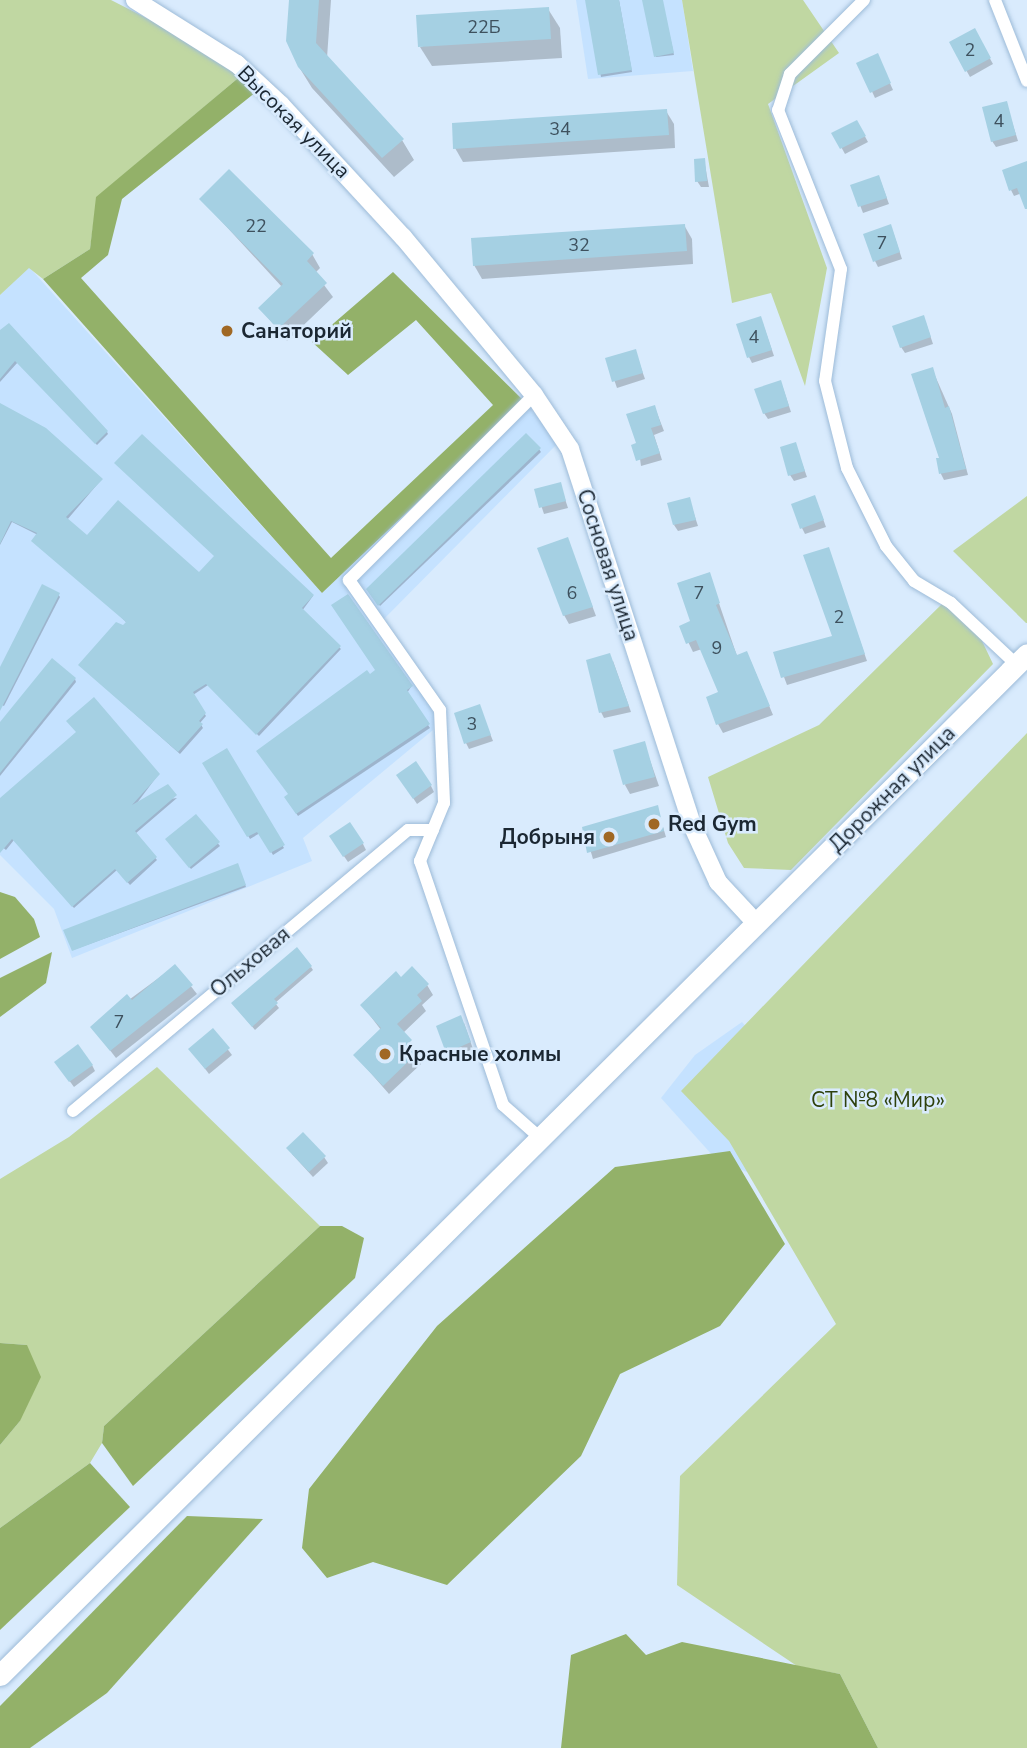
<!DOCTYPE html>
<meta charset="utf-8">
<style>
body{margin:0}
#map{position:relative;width:1027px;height:1748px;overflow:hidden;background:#d9ebfd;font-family:"Nunito Sans",sans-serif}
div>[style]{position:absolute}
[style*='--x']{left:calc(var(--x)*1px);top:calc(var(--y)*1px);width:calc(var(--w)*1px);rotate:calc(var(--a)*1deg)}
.built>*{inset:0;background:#c5e2ff}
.green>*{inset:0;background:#c0d7a2}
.forest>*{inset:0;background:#93b169}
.shadow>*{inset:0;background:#0003}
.building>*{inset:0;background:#a5d0e3}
.roads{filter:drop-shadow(0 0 2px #9dbbd8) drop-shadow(0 0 2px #9dbbd8)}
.street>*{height:12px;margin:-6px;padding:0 6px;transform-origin:6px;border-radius:6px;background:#fff}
.secondary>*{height:18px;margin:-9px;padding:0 9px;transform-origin:9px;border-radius:9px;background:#fff}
.primary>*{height:21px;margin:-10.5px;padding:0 10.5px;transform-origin:10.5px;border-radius:10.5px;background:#fff}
.dots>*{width:19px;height:19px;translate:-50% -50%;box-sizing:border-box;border:4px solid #d9ebfd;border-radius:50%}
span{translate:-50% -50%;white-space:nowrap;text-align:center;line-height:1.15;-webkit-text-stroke:5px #d9ebfd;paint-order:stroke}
.number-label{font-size:18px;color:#3e515e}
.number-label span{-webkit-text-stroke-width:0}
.street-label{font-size:21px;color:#1b2732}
.poi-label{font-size:21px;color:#1b2732;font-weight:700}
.left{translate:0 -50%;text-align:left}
.right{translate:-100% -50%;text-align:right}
.park-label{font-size:21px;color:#2e410c}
</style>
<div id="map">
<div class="built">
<div style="clip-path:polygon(576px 0,682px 0,693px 71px,588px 79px)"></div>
<div style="clip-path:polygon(29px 267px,322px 593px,524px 401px,559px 442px,377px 626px,426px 696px,435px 717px,433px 730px,303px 838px,312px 861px,72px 958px,54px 909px,0 855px,0 295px)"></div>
<div style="clip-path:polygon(742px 1022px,842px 1137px,751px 1174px,714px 1157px,661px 1098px,695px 1055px)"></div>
</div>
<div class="green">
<div style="clip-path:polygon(0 0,111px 0,209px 50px,243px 74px,97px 197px,90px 249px,43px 279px,29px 268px,0 295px)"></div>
<div style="clip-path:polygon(682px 0,803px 0,839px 53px,768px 104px,827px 268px,805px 386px,771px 293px,732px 303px)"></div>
<div style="clip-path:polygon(1027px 496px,1027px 623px,1026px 623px,953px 551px)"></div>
<div style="clip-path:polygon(944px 602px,973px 622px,993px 664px,791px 870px,744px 868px,728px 843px,708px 777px,819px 725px)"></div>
<div style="clip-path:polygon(1027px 733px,1027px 1748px,878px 1748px,840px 1674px,797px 1666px,677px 1585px,680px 1476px,836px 1324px,729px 1141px,681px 1091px)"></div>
<div style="clip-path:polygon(157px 1067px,320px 1226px,104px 1426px,102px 1443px,90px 1463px,0 1528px,0 1445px,20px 1421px,27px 1345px,0 1343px,0 1179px,69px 1137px)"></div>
</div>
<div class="forest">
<div style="clip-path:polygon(243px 74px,256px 92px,122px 199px,108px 255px,81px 278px,331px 558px,493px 405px,416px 320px,348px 375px,312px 342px,393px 272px,524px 401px,322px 593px,43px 279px,90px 249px,96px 197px)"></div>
<div style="clip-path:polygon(0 892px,15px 897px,34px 919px,40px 937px,0 959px)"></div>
<div style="clip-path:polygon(52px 952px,46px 983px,0 1017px,0 978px)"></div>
<div style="clip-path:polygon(730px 1151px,785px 1244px,720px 1326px,620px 1374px,581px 1456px,447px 1585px,373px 1562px,327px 1578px,302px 1548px,309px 1489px,437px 1326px,615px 1167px)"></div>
<div style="clip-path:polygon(320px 1226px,342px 1226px,364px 1238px,355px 1278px,133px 1486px,102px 1443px,104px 1426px)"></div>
<div style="clip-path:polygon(0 1343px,27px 1345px,41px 1377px,20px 1421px,0 1445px)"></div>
<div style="clip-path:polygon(90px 1463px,130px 1507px,0 1630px,0 1528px)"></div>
<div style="clip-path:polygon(187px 1516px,263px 1519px,107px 1693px,30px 1748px,0 1748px,0 1706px)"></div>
<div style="clip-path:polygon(626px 1634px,646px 1655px,682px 1642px,840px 1674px,878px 1748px,561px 1748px,571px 1655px)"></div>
</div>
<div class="shadow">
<div style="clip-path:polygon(290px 0,331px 0,327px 58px,402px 140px,414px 160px,394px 177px,312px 88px,299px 67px)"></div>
<div style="clip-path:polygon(586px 0,619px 0,632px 72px,601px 77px)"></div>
<div style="clip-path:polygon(643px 0,662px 0,674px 55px,656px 57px)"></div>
<div style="clip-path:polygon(548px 9px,560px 28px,562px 58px,432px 66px,420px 47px)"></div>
<div style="clip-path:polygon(974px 30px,993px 64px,970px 77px,951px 43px)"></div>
<div style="clip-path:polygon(880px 61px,893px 90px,875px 98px,859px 63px)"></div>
<div style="clip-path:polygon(1006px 103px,1018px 141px,996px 147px,992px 141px)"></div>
<div style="clip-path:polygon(666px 111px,674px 124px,675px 148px,463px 162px,455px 148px)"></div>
<div style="clip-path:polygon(857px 122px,868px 142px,845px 154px,834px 134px)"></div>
<div style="clip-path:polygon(704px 160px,709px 187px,701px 187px,697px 181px)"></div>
<div style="clip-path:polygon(1027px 163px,1027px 206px,1022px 193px,1014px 196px,1011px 190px)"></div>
<div style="clip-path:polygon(879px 177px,889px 204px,863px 213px,853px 186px)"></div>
<div style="clip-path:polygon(201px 199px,312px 254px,320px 268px,315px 273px,333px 297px,287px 341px,260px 308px,282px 287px)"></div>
<div style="clip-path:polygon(684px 225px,692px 239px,693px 264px,482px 279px,474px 265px)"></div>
<div style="clip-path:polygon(893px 232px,902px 259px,878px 267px,875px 261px)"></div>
<div style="clip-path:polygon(926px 323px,933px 344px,905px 353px,901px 347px)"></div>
<div style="clip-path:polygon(763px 324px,774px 356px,752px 363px,749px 357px)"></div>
<div style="clip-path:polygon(0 332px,107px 432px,108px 434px,97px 445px,18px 362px,0 382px)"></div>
<div style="clip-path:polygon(635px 351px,645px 379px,617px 388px,607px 359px)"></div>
<div style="clip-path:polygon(932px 369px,952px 414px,968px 475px,944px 480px,941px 474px)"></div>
<div style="clip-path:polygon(783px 388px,791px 412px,768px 419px,764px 413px)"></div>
<div style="clip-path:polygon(0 405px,101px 480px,67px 520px,87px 537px,200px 574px,313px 596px,302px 611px,341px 649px,259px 736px,208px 685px,193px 695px,206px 716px,200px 723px,203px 728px,180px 754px,82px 667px,127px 623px,38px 535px,12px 522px,0 545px)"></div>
<div style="clip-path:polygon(657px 413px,664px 431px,654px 435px,662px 460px,641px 466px,638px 444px)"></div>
<div style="clip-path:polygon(795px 444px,807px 477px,794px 481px,790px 475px)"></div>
<div style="clip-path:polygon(539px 449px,541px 452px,380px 606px,368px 590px)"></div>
<div style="clip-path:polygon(560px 484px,568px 508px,544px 514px,536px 490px)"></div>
<div style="clip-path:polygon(815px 497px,826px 527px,805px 534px,802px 528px)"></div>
<div style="clip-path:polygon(689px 499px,698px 526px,678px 531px,674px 525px)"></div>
<div style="clip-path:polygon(567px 539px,596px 616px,569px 624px,564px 615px)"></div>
<div style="clip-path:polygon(828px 549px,867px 661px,787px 685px,775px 653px,835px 637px)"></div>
<div style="clip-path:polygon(709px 574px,737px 656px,751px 662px,773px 715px,723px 733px,718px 724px,720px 693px,702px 649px,693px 652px,681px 627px,693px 622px)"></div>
<div style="clip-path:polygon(58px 594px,60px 597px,4px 706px,0 704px,0 671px)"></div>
<div style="clip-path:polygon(613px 661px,631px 712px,604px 718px,601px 712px)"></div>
<div style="clip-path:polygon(370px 676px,411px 687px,407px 693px,430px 728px,298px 816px,286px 798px)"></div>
<div style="clip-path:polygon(75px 679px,76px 682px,0 776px,0 725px)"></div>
<div style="clip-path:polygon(479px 706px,493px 741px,469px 749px,466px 743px)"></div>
<div style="clip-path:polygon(644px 743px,659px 786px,630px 794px,625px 785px)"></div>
<div style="clip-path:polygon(226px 750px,284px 848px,273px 855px,260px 833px,250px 839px,205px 763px)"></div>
<div style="clip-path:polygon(158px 775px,137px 803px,177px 798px,135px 834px,157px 860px,130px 885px,117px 870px,74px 908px,14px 840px,6px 850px,0 845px,0 801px)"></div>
<div style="clip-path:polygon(402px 781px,431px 786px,434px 792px,417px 804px)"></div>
<div style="clip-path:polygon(657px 807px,666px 837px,593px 859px,584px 829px)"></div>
<div style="clip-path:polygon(196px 816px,220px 846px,191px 869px,169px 842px)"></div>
<div style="clip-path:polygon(335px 843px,363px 844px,366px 850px,348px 862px)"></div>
<div style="clip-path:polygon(239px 868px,246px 887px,73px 950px)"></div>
<div style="clip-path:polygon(175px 966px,197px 994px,116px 1058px,92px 1027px)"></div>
<div style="clip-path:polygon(311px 967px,313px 970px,275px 1003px,279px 1008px,255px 1030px,233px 1004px)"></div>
<div style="clip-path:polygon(401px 979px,427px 985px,433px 995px,422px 1005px,426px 1011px,403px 1033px,421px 1064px,389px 1094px,355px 1055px,381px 1030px,362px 1005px)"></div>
<div style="clip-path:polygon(464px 1023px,473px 1049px,451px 1058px,438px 1027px)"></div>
<div style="clip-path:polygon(213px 1030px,232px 1055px,209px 1074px,190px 1049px)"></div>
<div style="clip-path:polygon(92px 1065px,95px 1071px,74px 1087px,60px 1068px)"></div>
<div style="clip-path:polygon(292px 1154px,324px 1157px,328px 1163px,313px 1177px)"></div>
</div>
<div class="building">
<div style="clip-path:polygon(289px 0,319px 0,316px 43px,404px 139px,382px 158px,298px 67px,286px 41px)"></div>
<div style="clip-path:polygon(585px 0,619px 0,632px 70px,598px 75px)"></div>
<div style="clip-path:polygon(642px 0,663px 0,674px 53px,654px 57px)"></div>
<div style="clip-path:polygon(549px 7px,551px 39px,418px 47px,416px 15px)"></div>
<div style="clip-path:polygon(975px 28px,991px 58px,965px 72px,949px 42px)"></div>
<div style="clip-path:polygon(878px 53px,891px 83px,870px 93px,856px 63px)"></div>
<div style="clip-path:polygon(1007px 101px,1016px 135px,991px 142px,982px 107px)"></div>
<div style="clip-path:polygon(667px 109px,669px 135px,453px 149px,452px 123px)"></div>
<div style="clip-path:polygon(857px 120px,866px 136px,840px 149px,831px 133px)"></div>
<div style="clip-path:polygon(705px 158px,707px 181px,695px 182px,694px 159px)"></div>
<div style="clip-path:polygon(1027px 161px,1027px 209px,1025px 209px,1017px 188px,1009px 191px,1002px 170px)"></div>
<div style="clip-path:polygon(229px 169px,314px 253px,307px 261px,327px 283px,278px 329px,258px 308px,283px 284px,199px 199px)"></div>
<div style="clip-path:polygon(879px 175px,887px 198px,858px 207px,850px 185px)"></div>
<div style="clip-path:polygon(685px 224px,687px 251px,473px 266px,471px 238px)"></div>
<div style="clip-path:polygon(891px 224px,900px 252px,873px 262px,863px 234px)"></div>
<div style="clip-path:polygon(924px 315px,931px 337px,900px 348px,892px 326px)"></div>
<div style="clip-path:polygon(761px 316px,772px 350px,747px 358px,736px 324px)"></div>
<div style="clip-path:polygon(9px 323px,108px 431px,95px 444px,15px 361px,0 379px,0 330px)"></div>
<div style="clip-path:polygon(636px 349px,643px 373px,612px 382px,605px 358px)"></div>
<div style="clip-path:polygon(933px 367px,945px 408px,949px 406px,966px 469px,939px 474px,936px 458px,939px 458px,911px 374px)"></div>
<div style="clip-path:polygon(781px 380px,789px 406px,763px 414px,754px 389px)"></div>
<div style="clip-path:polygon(0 403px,46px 428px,103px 479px,66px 517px,87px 535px,118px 500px,199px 572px,214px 556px,114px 463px,142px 434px,314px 595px,302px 608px,341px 646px,256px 735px,206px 684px,193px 692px,206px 713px,199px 721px,203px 724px,178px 752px,78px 665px,116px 622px,123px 625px,126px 622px,31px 541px,37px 533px,11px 521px,0 544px)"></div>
<div style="clip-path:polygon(655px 405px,661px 425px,651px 428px,660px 453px,636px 461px,631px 445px,636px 443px,626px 414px)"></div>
<div style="clip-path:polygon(526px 433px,541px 448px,378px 606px,366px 589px)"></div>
<div style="clip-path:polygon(796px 442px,805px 471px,788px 476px,780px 447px)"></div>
<div style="clip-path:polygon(561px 482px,566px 501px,539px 508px,534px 489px)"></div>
<div style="clip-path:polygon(815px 495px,824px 520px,800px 529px,791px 504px)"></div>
<div style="clip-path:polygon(690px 497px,696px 520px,673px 525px,667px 503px)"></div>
<div style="clip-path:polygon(568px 537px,593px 607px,563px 616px,537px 548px)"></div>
<div style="clip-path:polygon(829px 547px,865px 654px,781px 678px,773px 652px,832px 636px,803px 555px)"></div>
<div style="clip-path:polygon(710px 572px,720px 603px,716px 605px,737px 655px,747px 651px,770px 706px,716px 725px,706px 697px,718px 692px,696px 640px,686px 644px,679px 626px,690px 621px,677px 583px)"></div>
<div style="clip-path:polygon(42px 584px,60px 593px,0 711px,0 667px)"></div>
<div style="clip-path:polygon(348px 594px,413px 686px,407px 690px,430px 724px,296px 814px,284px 797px,288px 794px,256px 751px,367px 670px,370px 674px,375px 670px,331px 605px)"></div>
<div style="clip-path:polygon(610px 653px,629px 706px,599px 713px,586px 660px)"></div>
<div style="clip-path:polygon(52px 658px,76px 678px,0 773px,0 722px)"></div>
<div style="clip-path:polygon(94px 697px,160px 774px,132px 805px,168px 784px,177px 795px,135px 831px,157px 857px,127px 883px,115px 869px,72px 907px,12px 839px,0 853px,0 798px,76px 732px,66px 721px)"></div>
<div style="clip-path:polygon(480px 704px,491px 735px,464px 744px,454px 713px)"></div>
<div style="clip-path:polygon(645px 741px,655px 777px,623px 785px,613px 750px)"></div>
<div style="clip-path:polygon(227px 748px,285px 845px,270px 853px,257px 832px,247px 837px,202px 763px)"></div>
<div style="clip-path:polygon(416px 761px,432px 785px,413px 799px,396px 775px)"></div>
<div style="clip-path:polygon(658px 805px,664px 831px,587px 853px,582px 827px)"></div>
<div style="clip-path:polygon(196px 814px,220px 842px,189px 868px,165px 839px)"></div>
<div style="clip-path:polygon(350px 822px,364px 843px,343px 857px,329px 836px)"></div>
<div style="clip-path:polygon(238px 863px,246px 885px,72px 951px,63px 930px)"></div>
<div style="clip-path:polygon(297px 947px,312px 966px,274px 999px,278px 1003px,252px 1027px,231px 1003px)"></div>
<div style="clip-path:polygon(175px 964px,193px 985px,110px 1051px,90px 1027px,127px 994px,132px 1000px)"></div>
<div style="clip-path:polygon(412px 966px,429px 984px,417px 995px,422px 1001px,397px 1024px,412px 1040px,408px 1044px,417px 1053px,383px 1086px,353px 1055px,381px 1028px,360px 1005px,396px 971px,401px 977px)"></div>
<div style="clip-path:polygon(461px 1015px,471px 1042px,446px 1053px,436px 1026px)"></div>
<div style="clip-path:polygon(213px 1028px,230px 1048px,205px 1069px,188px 1049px)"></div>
<div style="clip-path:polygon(78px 1044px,93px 1065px,69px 1082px,54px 1062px)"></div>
<div style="clip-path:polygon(303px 1132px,326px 1156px,309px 1172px,286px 1148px)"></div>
</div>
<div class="roads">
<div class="street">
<div style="--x:864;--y:0;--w:105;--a:135"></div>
<div style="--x:790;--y:74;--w:38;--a:108"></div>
<div style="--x:778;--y:110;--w:171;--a:68.4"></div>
<div style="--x:841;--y:269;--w:113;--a:98.1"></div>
<div style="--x:825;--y:381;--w:90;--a:75.8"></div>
<div style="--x:847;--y:468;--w:87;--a:63.4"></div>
<div style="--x:886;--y:546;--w:45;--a:51.3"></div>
<div style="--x:914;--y:581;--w:43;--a:30.7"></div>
<div style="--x:951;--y:603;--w:89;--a:43.2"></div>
<div style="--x:995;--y:0;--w:87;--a:68.4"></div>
<div style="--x:534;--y:395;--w:262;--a:135"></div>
<div style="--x:349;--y:580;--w:159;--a:55"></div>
<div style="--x:440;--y:710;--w:93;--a:87.5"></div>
<div style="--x:444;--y:803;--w:63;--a:112.5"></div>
<div style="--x:420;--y:861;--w:258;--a:71.2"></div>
<div style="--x:503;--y:1105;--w:48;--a:41.6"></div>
<div style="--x:73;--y:1111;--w:437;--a:-40"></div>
<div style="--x:408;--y:830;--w:25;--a:0"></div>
</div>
<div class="secondary">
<div style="--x:135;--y:0;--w:120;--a:32.1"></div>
<div style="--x:237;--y:64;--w:60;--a:43"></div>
<div style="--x:281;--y:105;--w:180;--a:47.3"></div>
<div style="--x:403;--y:237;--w:205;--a:50.3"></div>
<div style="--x:534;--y:395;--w:65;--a:56.3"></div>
<div style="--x:570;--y:449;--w:395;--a:72"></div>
<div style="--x:692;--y:825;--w:63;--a:65.5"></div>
<div style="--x:718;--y:882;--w:56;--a:47.2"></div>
</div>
<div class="primary">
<div style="--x:0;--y:1675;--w:1448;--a:-44.83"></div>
</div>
</div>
<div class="dots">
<div style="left:227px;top:331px;background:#a06824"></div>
<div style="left:654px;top:824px;background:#a06824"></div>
<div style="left:609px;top:837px;background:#a06824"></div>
<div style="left:385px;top:1054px;background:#a06824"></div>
</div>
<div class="number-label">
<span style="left:484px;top:27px">22Б</span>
<span style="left:970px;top:50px">2</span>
<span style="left:999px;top:121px">4</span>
<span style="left:560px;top:129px">34</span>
<span style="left:256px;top:226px">22</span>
<span style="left:882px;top:243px">7</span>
<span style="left:579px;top:245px">32</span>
<span style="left:754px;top:337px">4</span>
<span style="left:572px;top:593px">6</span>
<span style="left:699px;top:593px">7</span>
<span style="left:839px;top:617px">2</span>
<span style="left:717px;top:648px">9</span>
<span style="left:472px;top:724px">3</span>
<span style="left:119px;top:1022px">7</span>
</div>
<div class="street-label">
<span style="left:294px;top:122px;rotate:45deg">Высокая улица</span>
<span style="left:608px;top:565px;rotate:72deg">Сосновая улица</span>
<span style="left:892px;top:789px;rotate:-45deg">Дорожная улица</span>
<span style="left:250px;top:962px;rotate:-40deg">Ольховая</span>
</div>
<div class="poi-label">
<span class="left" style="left:241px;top:331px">Санаторий</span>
<span class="left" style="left:668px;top:824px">Red Gym</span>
<span class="right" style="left:595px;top:837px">Добрыня</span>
<span class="left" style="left:399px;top:1054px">Красные холмы</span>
</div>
<div class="park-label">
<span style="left:878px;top:1100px">СТ №8 «Мир»</span>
</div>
</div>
